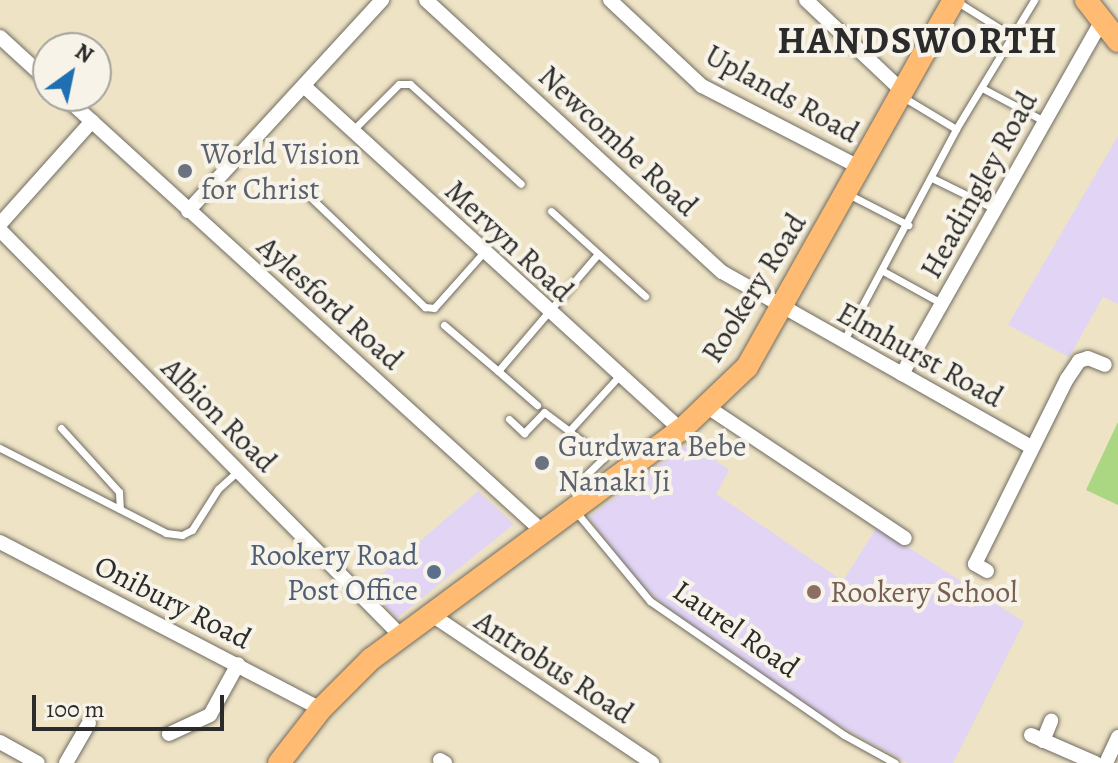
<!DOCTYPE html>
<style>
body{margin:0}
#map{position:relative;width:1118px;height:763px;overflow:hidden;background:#eee3c5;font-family:Alegreya,serif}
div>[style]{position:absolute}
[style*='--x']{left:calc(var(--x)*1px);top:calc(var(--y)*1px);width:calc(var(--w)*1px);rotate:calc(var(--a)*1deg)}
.built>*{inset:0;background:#e1d4f4}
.green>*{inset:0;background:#abd682}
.roads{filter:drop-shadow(0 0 2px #6f6b61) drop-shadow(0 0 2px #6f6b61)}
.service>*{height:7px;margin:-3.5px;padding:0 3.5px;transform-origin:3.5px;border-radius:3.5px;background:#fff}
.minor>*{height:14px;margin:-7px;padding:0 7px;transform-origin:7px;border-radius:7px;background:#fff}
.primary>*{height:22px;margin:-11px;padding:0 11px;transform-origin:11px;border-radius:11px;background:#febb71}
.dots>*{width:22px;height:22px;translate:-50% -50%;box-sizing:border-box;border:4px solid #f7f3e8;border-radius:50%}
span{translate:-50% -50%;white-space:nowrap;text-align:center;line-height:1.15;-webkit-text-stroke:8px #f7f3e8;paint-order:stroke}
.street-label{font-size:30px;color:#2b2b2b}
.worship-label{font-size:30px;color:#5b616d}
.left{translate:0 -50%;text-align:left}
.service-label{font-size:30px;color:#4e5e75}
.right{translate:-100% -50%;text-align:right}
.education-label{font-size:30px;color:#785e54}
.district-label{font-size:38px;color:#2b2b2b;font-weight:700;letter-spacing:2px}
.north{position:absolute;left:32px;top:32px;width:80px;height:80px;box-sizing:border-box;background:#f7f3e8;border:2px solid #a5a39c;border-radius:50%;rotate:33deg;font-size:22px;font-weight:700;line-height:32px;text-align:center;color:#2b2b2b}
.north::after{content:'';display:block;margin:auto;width:28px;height:36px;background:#1f6fb2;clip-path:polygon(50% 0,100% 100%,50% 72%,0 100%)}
.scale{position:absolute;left:32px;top:695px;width:192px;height:36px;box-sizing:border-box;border:4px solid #2b2b2b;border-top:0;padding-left:10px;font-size:24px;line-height:28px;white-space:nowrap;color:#2b2b2b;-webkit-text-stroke:6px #f7f3e8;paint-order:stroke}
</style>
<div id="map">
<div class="built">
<div style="clip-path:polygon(1118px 136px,1118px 304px,1103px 297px,1069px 357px,1008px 325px)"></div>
<div style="clip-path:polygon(690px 442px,729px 470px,716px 494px,843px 581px,877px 527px,1024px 622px,953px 763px,908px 763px,816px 713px,679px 618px,631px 576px,589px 517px)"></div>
<div style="clip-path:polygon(478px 491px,514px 524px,397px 618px,367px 587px)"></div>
</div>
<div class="green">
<div style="clip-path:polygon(1118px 422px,1118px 505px,1086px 490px)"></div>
</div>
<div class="roads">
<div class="service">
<div style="--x:956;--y:1;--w:66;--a:32"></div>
<div style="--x:982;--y:88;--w:70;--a:28"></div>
<div style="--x:903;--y:97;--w:62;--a:31.1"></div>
<div style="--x:352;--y:131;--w:66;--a:-45"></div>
<div style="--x:399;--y:84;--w:11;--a:0"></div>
<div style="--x:410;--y:84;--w:149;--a:42"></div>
<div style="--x:932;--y:178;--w:70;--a:26.2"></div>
<div style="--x:306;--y:193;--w:165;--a:43.8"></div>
<div style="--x:425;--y:307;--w:9;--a:6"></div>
<div style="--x:434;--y:308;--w:74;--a:-48.3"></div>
<div style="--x:848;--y:194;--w:68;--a:27.3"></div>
<div style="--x:551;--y:211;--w:127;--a:42.1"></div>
<div style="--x:883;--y:271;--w:66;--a:28.9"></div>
<div style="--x:444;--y:325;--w:71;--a:40.4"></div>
<div style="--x:498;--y:371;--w:154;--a:-49.5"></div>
<div style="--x:844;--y:340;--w:239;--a:-62"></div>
<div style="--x:956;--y:129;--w:151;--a:-58.8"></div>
<div style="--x:498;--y:371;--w:52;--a:41.1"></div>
<div style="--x:509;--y:419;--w:21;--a:43"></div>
<div style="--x:524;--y:433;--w:29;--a:-46"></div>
<div style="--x:544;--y:412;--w:31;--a:37"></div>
<div style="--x:61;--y:428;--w:86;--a:47.8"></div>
<div style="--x:119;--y:492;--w:17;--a:87"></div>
<div style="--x:0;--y:448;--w:186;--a:27.1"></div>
<div style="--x:166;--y:533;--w:16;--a:7"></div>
<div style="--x:182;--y:535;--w:11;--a:-27"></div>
<div style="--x:192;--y:530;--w:49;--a:-57.6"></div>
<div style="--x:218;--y:489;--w:27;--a:-42"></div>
<div style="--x:583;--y:478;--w:29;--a:-44"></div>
<div style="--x:604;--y:458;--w:44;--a:-142.4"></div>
<div style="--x:569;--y:431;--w:74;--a:-47.7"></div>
<div style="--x:577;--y:513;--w:114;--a:50.3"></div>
<div style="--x:650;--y:601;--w:236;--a:34.6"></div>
<div style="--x:844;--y:735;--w:58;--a:28.8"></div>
</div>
<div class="minor">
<div style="--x:426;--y:0;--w:402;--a:42.6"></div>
<div style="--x:722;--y:272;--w:354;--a:29.5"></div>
<div style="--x:610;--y:0;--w:126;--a:43.1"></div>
<div style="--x:702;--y:86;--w:177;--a:27.3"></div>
<div style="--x:806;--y:0;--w:129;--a:43.4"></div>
<div style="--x:0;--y:37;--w:65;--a:42.5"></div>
<div style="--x:305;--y:87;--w:509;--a:42.37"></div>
<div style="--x:64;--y:96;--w:645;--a:42.3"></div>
<div style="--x:188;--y:211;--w:287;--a:-47.4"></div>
<div style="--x:0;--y:224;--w:138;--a:-48.2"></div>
<div style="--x:0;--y:230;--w:571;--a:45.35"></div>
<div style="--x:902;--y:374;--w:406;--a:-60.5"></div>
<div style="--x:709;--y:408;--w:235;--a:33.6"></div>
<div style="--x:0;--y:542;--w:362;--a:27.5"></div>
<div style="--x:987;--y:571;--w:14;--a:-150"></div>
<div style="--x:975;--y:564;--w:207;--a:-63.6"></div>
<div style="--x:1067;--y:379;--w:22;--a:-56"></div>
<div style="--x:1079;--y:361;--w:9;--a:-18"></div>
<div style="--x:1088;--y:358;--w:18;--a:22"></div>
<div style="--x:429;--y:613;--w:269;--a:33.9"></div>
<div style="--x:169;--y:734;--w:45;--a:-24.9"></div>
<div style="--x:210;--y:715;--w:58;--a:-61.2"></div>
<div style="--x:1031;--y:735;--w:70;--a:23.6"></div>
<div style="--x:1043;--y:741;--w:22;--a:-68"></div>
<div style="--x:0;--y:742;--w:43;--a:28.9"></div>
<div style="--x:440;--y:760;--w:6;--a:31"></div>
<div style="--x:66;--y:763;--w:46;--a:-60.1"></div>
<div style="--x:1106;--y:763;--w:29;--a:-65"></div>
</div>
<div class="primary">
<div style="--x:1086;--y:0;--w:52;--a:52"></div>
<div style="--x:279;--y:763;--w:68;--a:-52.1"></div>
<div style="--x:321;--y:709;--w:71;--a:-45"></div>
<div style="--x:371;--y:659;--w:385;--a:-36.5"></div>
<div style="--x:681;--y:430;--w:91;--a:-43.7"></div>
<div style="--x:747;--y:367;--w:421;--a:-60.6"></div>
</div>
</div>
<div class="dots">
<div style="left:185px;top:171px;background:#6b7280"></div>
<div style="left:542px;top:463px;background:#6b7280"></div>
<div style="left:434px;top:572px;background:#5c6f8a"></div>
<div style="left:814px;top:592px;background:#8d6e63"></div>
</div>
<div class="street-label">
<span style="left:782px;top:94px;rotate:29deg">Uplands Road</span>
<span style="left:618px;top:141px;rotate:43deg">Newcombe Road</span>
<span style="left:979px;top:185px;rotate:-61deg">Headingley Road</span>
<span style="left:509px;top:241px;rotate:43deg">Mervyn Road</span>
<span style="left:754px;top:288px;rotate:-58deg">Rookery Road</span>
<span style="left:330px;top:303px;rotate:42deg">Aylesford Road</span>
<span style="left:920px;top:355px;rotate:29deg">Elmhurst Road</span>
<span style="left:219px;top:415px;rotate:45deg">Albion Road</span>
<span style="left:173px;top:602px;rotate:27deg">Onibury Road</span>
<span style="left:736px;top:629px;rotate:35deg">Laurel Road</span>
<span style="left:554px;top:667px;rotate:33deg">Antrobus Road</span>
</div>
<div class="worship-label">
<span class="left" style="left:201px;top:171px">World Vision<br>for Christ</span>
<span class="left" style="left:558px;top:463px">Gurdwara Bebe<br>Nanaki Ji</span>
</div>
<div class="service-label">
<span class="right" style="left:418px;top:572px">Rookery Road<br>Post Office</span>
</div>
<div class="education-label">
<span class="left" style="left:830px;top:592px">Rookery School</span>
</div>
<div class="district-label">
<span style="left:918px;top:41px">HANDSWORTH</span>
</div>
<div class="north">N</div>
<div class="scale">100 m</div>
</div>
